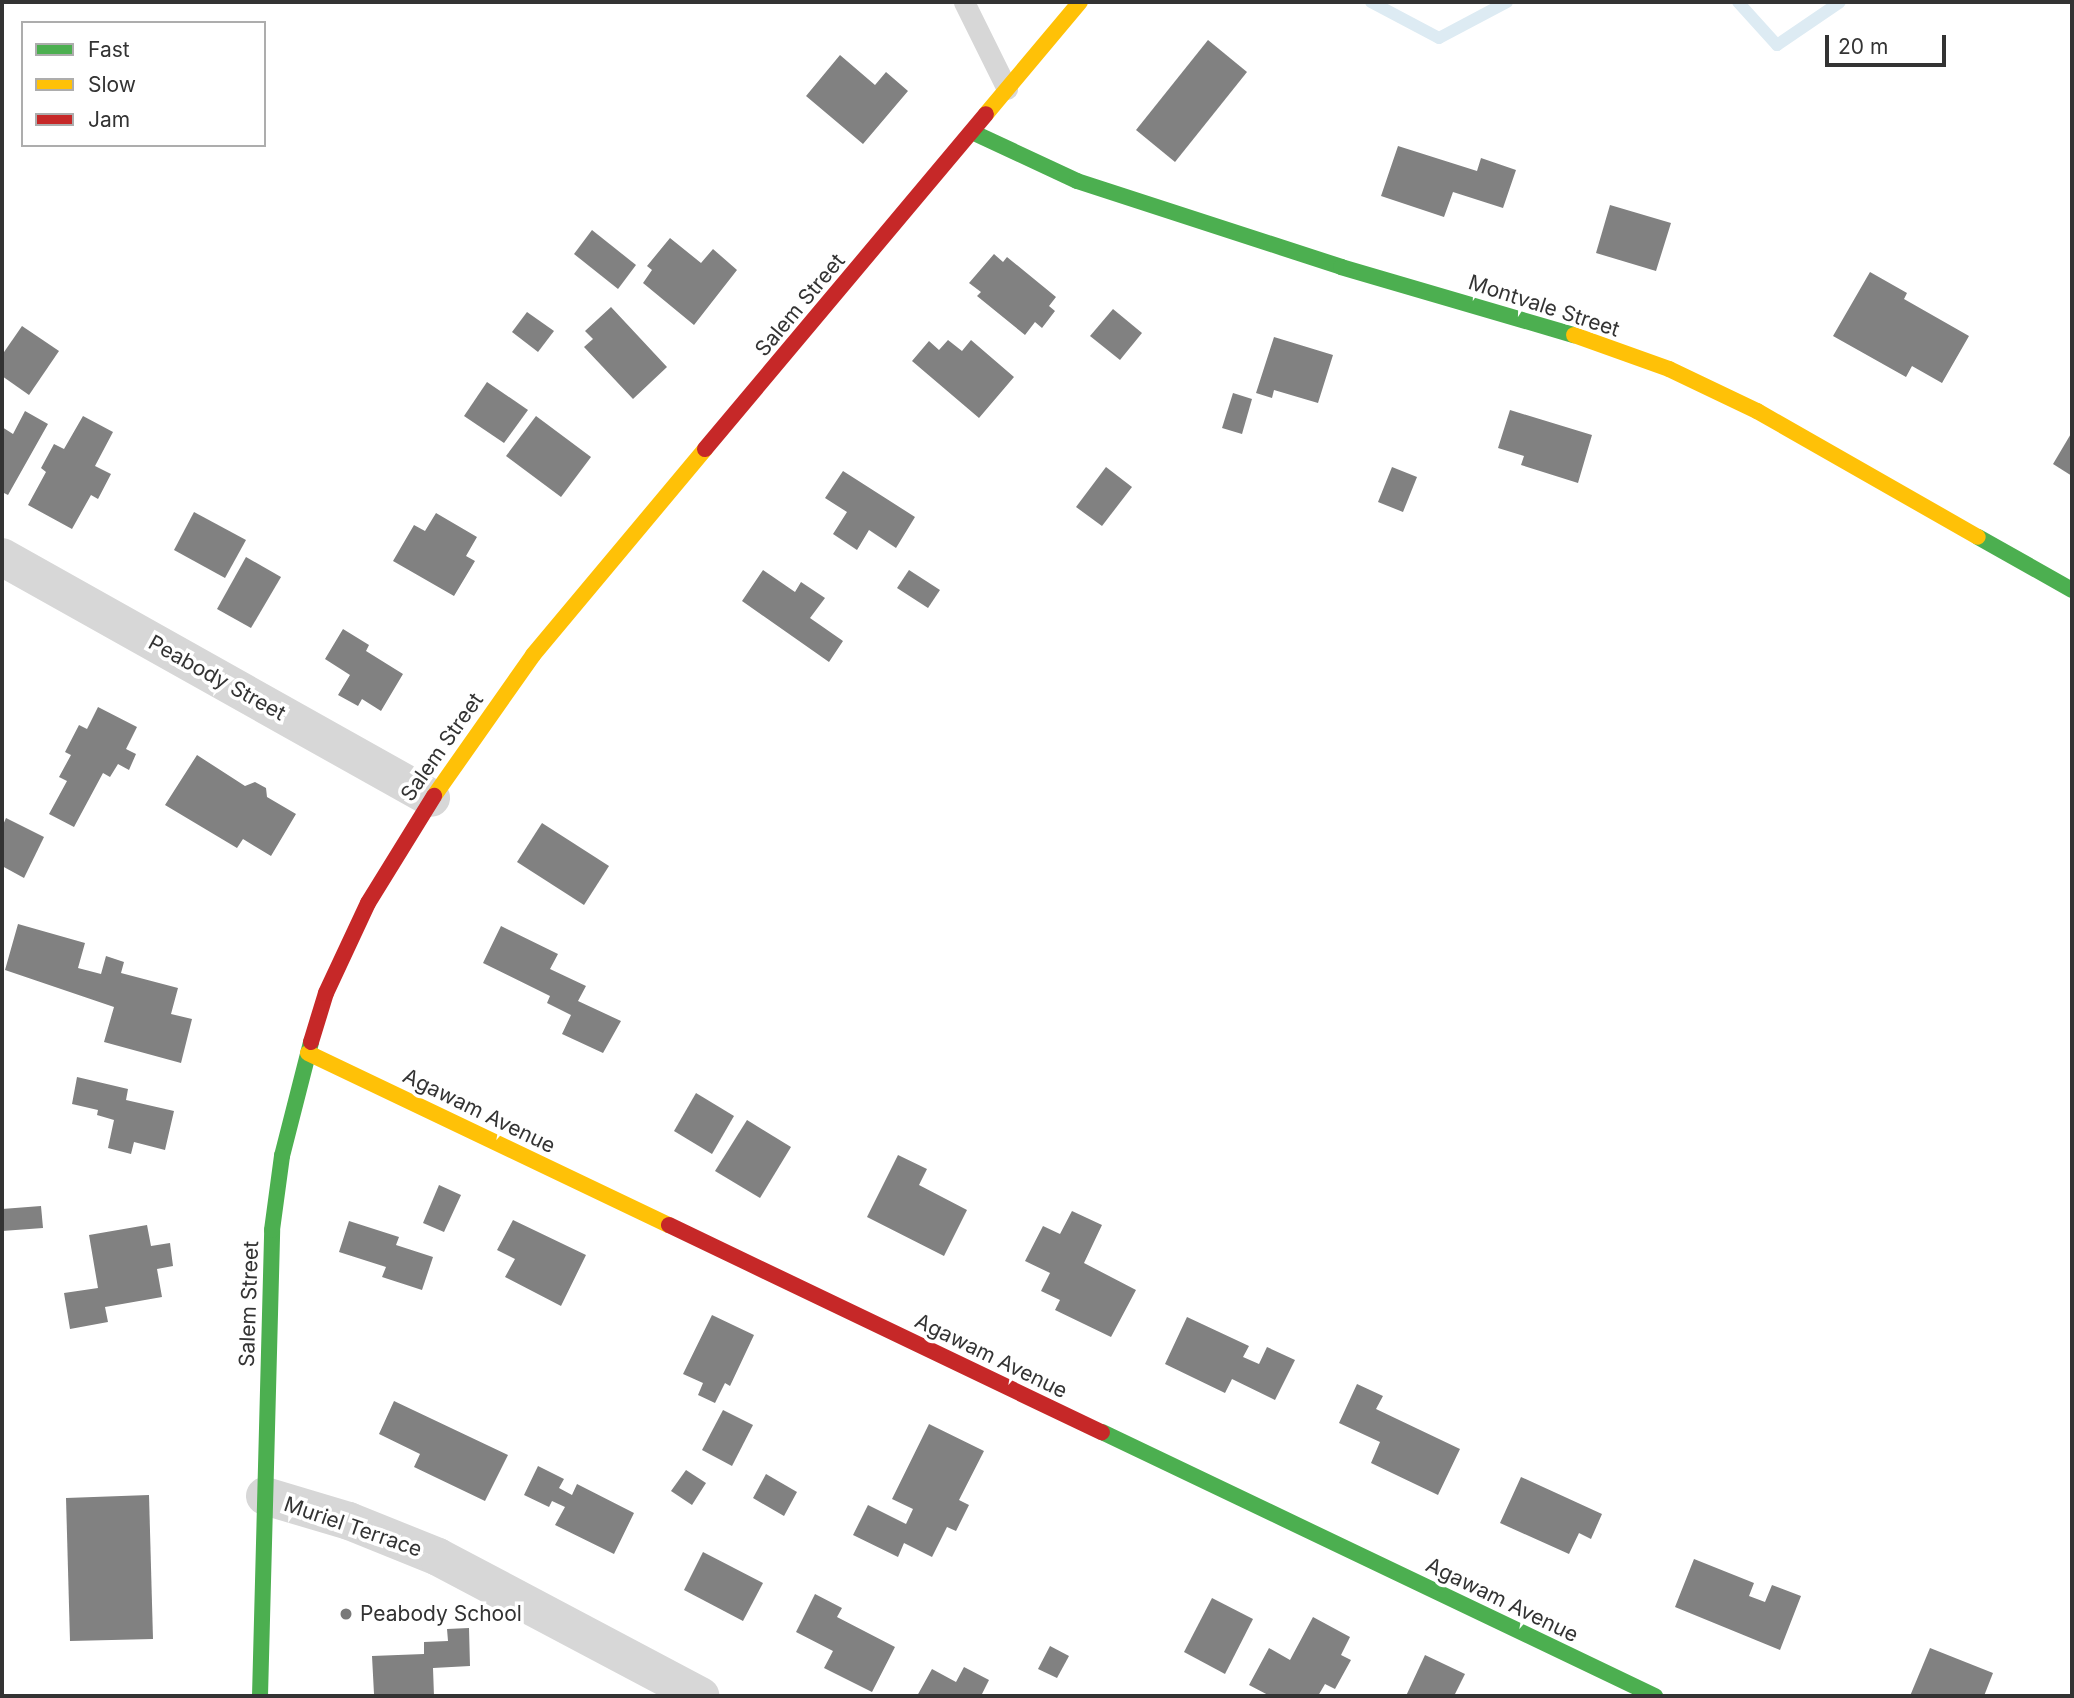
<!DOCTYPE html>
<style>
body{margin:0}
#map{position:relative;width:2074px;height:1698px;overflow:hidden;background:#fff;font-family:Inter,sans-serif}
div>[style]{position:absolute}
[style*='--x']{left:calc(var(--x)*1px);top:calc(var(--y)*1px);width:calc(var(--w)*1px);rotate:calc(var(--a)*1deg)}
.stream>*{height:12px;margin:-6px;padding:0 6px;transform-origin:6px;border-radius:6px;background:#ddebf3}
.building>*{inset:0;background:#818181}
.lane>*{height:21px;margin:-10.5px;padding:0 10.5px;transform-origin:10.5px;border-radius:10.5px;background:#d7d7d7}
.street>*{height:38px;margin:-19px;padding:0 19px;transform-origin:19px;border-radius:19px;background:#d7d7d7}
.fast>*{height:16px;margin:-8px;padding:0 8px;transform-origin:8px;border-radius:8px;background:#4caf50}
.slow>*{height:16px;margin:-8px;padding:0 8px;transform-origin:8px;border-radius:8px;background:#ffc107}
.jam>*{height:16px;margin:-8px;padding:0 8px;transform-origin:8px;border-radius:8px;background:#c62828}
.dots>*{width:19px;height:19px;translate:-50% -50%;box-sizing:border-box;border:4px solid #fff;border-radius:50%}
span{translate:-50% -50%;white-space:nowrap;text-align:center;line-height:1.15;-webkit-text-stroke:7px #fff;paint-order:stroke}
.street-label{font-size:21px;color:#333}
.poi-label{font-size:21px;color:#333}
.left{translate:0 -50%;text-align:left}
.frame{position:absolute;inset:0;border:4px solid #333;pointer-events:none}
.legend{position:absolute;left:21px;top:21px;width:245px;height:126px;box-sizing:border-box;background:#fff;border:2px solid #adadad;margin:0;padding:9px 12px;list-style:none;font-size:21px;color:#333}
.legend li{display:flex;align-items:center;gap:14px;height:35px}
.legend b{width:35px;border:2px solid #adadad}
.scale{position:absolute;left:1825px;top:35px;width:121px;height:32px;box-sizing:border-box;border:4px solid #333;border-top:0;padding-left:9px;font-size:21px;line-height:24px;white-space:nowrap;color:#333;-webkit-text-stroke:5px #fff;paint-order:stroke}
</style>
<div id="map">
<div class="stream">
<div style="--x:1371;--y:2;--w:77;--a:27.9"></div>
<div style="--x:1439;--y:38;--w:77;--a:-27.9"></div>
<div style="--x:1738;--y:2;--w:58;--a:47.8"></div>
<div style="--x:1777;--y:45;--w:76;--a:-34.3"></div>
</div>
<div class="building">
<div style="clip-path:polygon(1208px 40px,1247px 72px,1175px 162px,1136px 130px)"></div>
<div style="clip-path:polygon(840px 55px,875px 85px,886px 72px,908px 91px,863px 144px,806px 96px)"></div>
<div style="clip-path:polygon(1398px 146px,1477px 171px,1481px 158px,1516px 170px,1503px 208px,1453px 192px,1444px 217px,1381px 196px)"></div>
<div style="clip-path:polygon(1610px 205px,1671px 223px,1656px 271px,1596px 253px)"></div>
<div style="clip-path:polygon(592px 230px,636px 265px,618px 289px,574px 254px)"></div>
<div style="clip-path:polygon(670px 238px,701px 263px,713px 249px,737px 270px,694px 325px,643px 283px,652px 270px,647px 266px)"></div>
<div style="clip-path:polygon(994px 254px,1003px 262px,1007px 257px,1056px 297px,1049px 306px,1055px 311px,1042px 328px,1035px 322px,1025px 335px,977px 296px,981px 292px,969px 283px)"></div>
<div style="clip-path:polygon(1870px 272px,1907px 293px,1904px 299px,1969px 336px,1942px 383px,1912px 366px,1906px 377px,1833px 336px)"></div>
<div style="clip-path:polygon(611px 307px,667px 367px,633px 399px,584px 347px,593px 339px,585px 331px)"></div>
<div style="clip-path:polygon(1113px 309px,1142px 333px,1120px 360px,1090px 336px)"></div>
<div style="clip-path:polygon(527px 312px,554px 331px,538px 352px,512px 332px)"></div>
<div style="clip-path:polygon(22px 326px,59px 351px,29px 395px,2px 376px,2px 355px)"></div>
<div style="clip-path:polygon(1274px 337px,1333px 355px,1318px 403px,1274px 390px,1272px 398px,1256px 393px)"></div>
<div style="clip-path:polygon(948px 340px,962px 351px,971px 340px,1014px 377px,979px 418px,912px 361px,929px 341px,939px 350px)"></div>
<div style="clip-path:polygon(487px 382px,528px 410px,504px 443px,464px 416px)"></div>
<div style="clip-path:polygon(1233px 393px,1252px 399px,1242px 434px,1222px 428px)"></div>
<div style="clip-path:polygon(1510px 410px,1592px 435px,1578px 483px,1521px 465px,1524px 456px,1498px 448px)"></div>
<div style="clip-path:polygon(25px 411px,48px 424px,8px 495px,2px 492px,2px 427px,13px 434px)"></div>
<div style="clip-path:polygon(83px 416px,113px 432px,95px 466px,111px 474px,98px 499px,91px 495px,72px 529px,28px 505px,46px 472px,41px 468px,54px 444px,64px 449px)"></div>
<div style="clip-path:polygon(536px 416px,591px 457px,561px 497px,506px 456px)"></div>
<div style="clip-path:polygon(2072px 432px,2072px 476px,2053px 464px)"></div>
<div style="clip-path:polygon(1106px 467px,1132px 487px,1102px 526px,1076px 507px)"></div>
<div style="clip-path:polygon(1392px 467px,1417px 477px,1403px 512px,1378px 502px)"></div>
<div style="clip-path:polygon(843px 471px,915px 517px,896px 548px,869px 530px,857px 550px,833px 534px,847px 512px,825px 498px)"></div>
<div style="clip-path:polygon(194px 512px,246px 540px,225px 578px,174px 550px)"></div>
<div style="clip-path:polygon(436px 513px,477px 537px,466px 556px,475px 561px,454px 596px,393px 561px,414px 525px,425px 531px)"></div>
<div style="clip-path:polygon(246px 557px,281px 577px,251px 628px,217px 609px)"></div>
<div style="clip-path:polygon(763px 570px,795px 592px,801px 582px,825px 598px,810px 618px,843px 641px,829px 662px,742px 601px)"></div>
<div style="clip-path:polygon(909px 570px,940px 590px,928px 608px,897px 588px)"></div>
<div style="clip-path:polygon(343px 629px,369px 645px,366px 651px,403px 674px,381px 711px,362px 699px,358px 706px,338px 695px,350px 675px,325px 659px)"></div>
<div style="clip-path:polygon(98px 707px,137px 727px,126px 749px,136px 754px,129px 770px,118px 764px,110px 777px,103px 773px,74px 827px,49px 814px,67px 781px,59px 777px,71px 755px,65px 752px,79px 725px,87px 729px)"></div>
<div style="clip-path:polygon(197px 755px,245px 786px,255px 782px,266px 788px,267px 797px,296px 814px,271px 856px,243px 839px,237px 848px,165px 805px)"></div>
<div style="clip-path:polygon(6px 818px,44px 837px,24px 878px,2px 866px,2px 827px)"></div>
<div style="clip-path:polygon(542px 823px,609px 866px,584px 905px,517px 862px)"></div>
<div style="clip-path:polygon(18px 924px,85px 943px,78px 968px,101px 974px,106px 956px,124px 962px,121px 973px,178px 988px,171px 1014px,192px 1019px,181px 1063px,104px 1042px,114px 1007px,5px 970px)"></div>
<div style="clip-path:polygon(501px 926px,558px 954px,550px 969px,586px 986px,578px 1001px,621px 1021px,603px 1053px,562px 1034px,571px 1015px,547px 1003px,550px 996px,483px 963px)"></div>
<div style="clip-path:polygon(77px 1077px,128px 1089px,126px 1100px,174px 1111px,165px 1150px,134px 1142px,131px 1154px,108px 1148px,114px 1120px,97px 1115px,98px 1110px,72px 1104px)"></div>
<div style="clip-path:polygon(696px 1093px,734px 1116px,712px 1154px,674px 1131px)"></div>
<div style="clip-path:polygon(747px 1120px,791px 1147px,760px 1198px,715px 1171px)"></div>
<div style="clip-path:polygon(898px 1155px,927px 1169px,919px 1185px,967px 1210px,944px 1256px,867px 1217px)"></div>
<div style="clip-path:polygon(439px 1185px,461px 1195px,444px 1232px,423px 1223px)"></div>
<div style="clip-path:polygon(41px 1206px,43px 1228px,2px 1231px,2px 1209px)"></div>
<div style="clip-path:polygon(1072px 1211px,1102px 1225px,1084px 1263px,1136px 1290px,1111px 1337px,1055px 1310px,1060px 1300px,1041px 1291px,1050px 1273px,1025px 1261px,1043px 1226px,1060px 1234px)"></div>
<div style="clip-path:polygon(513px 1220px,586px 1255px,561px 1306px,505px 1277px,515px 1259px,497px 1250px)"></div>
<div style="clip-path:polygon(349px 1221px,399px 1237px,396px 1245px,433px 1257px,422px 1290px,382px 1277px,386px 1267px,339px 1252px)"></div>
<div style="clip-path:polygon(147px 1225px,151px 1246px,170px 1243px,173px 1266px,157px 1269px,162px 1297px,105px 1307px,108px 1322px,70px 1329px,64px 1293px,98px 1288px,89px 1235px)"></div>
<div style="clip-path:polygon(712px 1315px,754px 1335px,730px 1386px,725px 1383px,715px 1403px,698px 1395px,703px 1383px,683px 1374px)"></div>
<div style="clip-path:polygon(1187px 1317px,1249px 1346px,1243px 1357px,1259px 1364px,1267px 1347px,1295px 1360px,1275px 1400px,1232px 1379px,1225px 1393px,1165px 1364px)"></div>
<div style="clip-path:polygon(1357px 1384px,1383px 1396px,1376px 1409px,1460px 1449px,1438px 1495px,1371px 1463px,1380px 1442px,1339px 1423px)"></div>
<div style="clip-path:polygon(394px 1401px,508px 1455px,485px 1501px,414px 1467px,420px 1454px,379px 1434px)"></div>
<div style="clip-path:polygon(723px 1410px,753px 1425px,732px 1466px,702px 1450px)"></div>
<div style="clip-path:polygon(929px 1424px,984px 1451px,959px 1500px,969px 1505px,956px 1531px,947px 1527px,932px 1557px,904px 1543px,898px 1557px,853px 1535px,868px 1505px,906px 1524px,913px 1509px,892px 1499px)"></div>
<div style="clip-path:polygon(538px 1466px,564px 1479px,559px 1488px,572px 1495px,577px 1484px,634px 1513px,614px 1554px,555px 1525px,565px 1507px,552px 1501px,549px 1507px,524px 1495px)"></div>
<div style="clip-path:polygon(686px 1470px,706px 1483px,692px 1505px,671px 1491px)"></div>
<div style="clip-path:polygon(766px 1474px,797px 1492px,784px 1516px,753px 1498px)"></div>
<div style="clip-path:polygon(1521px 1477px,1602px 1514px,1591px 1539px,1579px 1533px,1569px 1554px,1500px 1523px)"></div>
<div style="clip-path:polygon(149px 1495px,153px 1639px,70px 1641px,66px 1498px)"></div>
<div style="clip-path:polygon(703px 1552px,763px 1583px,743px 1621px,684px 1590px)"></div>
<div style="clip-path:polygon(1694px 1559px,1754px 1583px,1749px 1596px,1765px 1602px,1772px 1585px,1801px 1596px,1780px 1650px,1675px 1607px)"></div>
<div style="clip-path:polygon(815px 1594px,842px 1608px,837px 1617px,895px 1647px,872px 1692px,824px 1668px,833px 1651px,796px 1632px)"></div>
<div style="clip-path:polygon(1212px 1598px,1253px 1619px,1225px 1674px,1184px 1652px)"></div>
<div style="clip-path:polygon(1313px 1617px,1350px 1637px,1341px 1655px,1351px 1660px,1335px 1689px,1325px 1684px,1318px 1696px,1270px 1696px,1249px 1685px,1269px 1648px,1290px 1660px)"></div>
<div style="clip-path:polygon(469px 1628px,470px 1666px,433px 1668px,434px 1696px,374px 1694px,372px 1656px,424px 1654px,424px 1642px,448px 1641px,447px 1629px)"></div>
<div style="clip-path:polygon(1050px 1646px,1069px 1656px,1057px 1678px,1038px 1669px)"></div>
<div style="clip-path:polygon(1930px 1648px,1993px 1673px,1984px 1696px,1910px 1696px)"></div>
<div style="clip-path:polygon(1425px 1655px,1465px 1674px,1454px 1696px,1406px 1696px)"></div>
<div style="clip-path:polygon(964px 1667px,989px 1680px,981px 1696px,917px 1696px,932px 1669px,956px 1682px)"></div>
</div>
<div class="lane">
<div style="--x:964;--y:2;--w:97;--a:63.7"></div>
</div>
<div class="street">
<div style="--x:2;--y:557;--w:492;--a:29.3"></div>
<div style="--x:265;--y:1496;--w:88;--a:16.6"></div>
<div style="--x:349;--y:1521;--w:96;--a:22"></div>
<div style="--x:438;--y:1557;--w:297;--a:27.9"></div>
</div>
<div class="fast">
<div style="--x:972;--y:132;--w:116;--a:25"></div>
<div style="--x:1077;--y:181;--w:278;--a:18"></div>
<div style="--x:1341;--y:267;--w:243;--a:16.3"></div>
<div style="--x:1978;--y:537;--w:108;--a:29.4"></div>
<div style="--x:1102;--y:1432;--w:613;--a:25.52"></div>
<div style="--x:260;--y:1696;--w:466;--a:-88.5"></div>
<div style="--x:272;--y:1230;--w:75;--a:-82.3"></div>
<div style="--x:282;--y:1156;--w:118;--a:-75.7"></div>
</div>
<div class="slow">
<div style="--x:986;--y:114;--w:146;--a:-50"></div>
<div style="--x:1574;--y:335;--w:101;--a:19.7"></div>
<div style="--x:1669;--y:369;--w:98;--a:25.5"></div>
<div style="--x:1757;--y:411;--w:254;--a:29.7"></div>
<div style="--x:434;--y:796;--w:172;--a:-54.9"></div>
<div style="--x:533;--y:655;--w:268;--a:-50.1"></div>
<div style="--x:308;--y:1053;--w:400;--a:25.5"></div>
</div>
<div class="jam">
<div style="--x:705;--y:449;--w:437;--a:-50"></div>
<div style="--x:311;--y:1042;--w:51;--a:-73"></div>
<div style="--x:326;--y:993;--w:99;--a:-65"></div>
<div style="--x:368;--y:903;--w:126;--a:-58.3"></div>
<div style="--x:669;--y:1225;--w:480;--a:25.6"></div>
</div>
<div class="dots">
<div style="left:346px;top:1614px;background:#7a7a7a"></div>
</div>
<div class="street-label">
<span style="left:800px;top:305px;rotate:-50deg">Salem Street</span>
<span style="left:1544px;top:306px;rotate:18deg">Montvale Street</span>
<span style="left:217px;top:678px;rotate:29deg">Peabody Street</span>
<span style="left:442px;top:747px;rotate:-55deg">Salem Street</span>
<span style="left:479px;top:1111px;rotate:26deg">Agawam Avenue</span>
<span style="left:249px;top:1304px;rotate:-88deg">Salem Street</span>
<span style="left:991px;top:1356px;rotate:26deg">Agawam Avenue</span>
<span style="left:353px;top:1527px;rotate:19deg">Muriel Terrace</span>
<span style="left:1502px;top:1600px;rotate:26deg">Agawam Avenue</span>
</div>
<div class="poi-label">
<span class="left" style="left:360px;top:1614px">Peabody School</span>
</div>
<div class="frame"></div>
<ul class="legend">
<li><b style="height:9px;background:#4caf50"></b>Fast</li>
<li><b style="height:9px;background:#ffc107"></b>Slow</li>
<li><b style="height:9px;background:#c62828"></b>Jam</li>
</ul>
<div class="scale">20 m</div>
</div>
